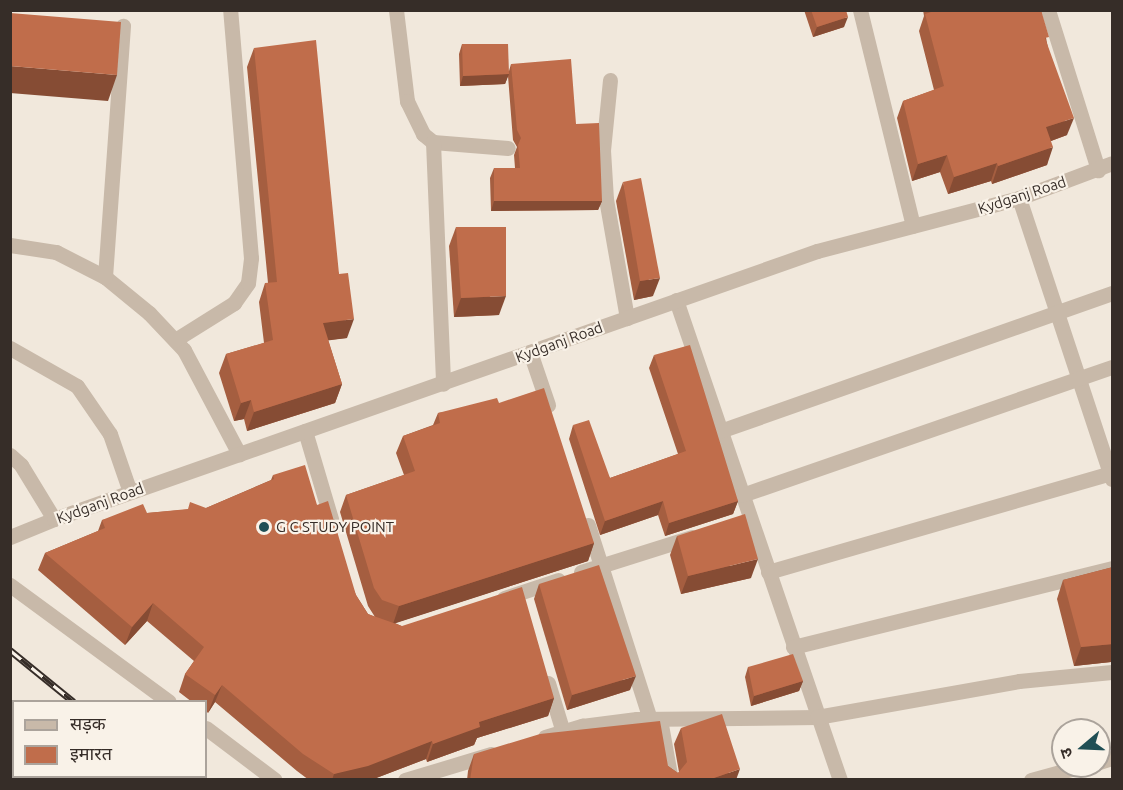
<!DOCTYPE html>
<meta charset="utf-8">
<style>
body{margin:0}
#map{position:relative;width:1123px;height:790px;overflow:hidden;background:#f1e8dc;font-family:Ubuntu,"Noto Sans Devanagari",sans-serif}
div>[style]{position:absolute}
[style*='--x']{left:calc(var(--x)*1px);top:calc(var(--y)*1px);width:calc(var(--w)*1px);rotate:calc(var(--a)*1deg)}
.minor>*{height:15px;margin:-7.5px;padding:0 7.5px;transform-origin:7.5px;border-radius:7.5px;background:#c8b9a9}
.rail>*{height:7px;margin-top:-3.5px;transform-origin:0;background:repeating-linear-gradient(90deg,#f9f2e8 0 14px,#362d28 0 28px);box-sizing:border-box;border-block:2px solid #362d28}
.wall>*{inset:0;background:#a55e40}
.shaded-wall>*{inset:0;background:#864c34}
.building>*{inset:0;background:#c06d4b}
.dots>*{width:16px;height:16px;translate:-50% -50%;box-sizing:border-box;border:3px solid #f9f2e8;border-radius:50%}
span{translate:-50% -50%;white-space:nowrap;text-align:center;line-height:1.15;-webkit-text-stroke:4.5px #f9f2e8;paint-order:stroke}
.street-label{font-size:15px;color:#362d28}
.poi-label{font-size:15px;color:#362d28}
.left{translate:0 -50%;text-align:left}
.frame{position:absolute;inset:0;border:12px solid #362d28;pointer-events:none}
.legend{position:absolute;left:12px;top:700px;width:195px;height:78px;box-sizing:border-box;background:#f9f2e8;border:2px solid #aba39b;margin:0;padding:8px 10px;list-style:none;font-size:18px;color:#362d28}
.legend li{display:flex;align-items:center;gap:12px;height:30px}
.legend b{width:30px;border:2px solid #aba39b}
.north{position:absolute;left:1051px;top:718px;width:60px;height:60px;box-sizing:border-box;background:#f9f2e8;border:2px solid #aba39b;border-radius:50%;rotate:251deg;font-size:16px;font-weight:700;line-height:24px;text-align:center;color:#362d28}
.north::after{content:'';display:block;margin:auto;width:21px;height:27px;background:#204f55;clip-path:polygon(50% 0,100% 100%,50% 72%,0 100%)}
</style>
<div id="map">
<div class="minor">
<div style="--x:396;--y:10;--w:92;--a:83.1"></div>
<div style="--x:407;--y:101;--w:37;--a:64"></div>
<div style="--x:423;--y:134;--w:13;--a:39"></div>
<div style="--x:433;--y:142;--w:75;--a:4.6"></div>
<div style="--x:860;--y:10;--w:222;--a:76.2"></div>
<div style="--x:1048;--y:10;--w:168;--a:72.6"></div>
<div style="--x:610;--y:80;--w:70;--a:95.7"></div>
<div style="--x:603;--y:150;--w:49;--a:86.5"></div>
<div style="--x:606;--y:199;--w:121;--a:80"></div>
<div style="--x:433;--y:142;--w:242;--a:87.6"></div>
<div style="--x:1019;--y:198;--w:296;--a:71.7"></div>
<div style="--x:10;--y:245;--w:47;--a:8.7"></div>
<div style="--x:56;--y:252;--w:55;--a:27"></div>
<div style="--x:105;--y:277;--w:57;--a:39.3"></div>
<div style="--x:149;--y:313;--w:51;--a:46.6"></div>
<div style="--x:184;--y:350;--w:118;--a:62.1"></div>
<div style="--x:105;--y:277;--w:252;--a:-85.9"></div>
<div style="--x:676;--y:300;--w:507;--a:71.14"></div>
<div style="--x:175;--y:340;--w:70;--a:-32.1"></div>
<div style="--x:234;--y:303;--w:24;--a:-55"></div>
<div style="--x:248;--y:283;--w:25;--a:-83"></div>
<div style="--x:251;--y:258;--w:249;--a:-94.8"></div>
<div style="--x:10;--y:348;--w:77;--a:29.6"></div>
<div style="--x:77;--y:386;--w:58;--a:55.5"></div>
<div style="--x:110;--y:434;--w:61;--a:71"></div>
<div style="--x:530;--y:352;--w:56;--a:71.2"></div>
<div style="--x:305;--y:431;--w:92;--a:73.5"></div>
<div style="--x:720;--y:431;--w:416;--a:-19.4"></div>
<div style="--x:10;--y:455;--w:15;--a:42"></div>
<div style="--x:21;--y:465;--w:63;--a:58.6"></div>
<div style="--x:742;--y:495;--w:392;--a:-19.1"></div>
<div style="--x:588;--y:525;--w:204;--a:72.3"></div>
<div style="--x:10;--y:537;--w:48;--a:-22.2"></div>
<div style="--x:54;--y:519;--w:809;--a:-19.35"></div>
<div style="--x:817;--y:251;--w:209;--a:-14.7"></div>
<div style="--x:1019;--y:198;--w:99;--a:-20.6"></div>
<div style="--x:581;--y:572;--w:116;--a:-17.5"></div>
<div style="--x:768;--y:572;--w:358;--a:-16.1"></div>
<div style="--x:10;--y:585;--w:197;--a:36.3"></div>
<div style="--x:504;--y:598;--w:57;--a:-18.4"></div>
<div style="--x:793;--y:647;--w:329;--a:-13.9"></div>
<div style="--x:548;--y:683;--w:51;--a:73"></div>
<div style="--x:660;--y:719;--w:62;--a:79.8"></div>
<div style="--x:206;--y:728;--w:86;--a:37"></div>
<div style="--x:545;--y:737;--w:39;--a:-17"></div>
<div style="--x:582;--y:726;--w:55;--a:-7.3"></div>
<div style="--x:637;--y:719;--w:180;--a:-0.6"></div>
<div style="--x:817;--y:717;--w:205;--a:-10.1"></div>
<div style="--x:1019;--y:681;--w:93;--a:-5.5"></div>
<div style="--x:1099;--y:762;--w:14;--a:-17"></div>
<div style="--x:405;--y:780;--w:90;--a:-16.8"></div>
<div style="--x:1031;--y:780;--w:53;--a:-15.4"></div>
</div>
<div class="rail">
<div style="--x:10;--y:650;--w:82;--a:39.1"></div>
<div style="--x:10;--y:713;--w:4;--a:27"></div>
<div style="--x:92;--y:776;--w:5;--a:53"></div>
<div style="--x:166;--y:776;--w:6;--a:45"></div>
</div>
<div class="wall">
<div style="clip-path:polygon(804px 10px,846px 10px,844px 27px,813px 37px)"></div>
<div style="clip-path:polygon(923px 10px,1041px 10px,1047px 43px,1067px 135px,1051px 141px,1047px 165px,992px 184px,991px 181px,948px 194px,940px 172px,912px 181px,897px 118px,903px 101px,934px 90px,919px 31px,924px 16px)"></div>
<div style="clip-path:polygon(462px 44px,509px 71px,511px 64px,576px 124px,602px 201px,598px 210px,491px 211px,490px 178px,494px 168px,515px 168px,514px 155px,517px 147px,513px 140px,508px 76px,505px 84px,460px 86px,459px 54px)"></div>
<div style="clip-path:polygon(254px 48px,339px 274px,347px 338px,328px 340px,342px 384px,335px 403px,247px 431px,244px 419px,234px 421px,219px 373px,226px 354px,264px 343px,259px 302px,265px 283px,268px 283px,247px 67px)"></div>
<div style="clip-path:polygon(623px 182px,653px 296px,634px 300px,616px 201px)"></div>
<div style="clip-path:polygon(456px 227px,499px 315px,454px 317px,449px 246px)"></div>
<div style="clip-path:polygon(654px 355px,738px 501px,733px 514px,665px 536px,658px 515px,600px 535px,569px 439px,573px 425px,610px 478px,678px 454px,649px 368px)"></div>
<div style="clip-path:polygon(499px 403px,594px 543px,588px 561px,395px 623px,554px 698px,548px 716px,477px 738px,474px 745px,427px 762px,426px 759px,371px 780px,309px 780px,297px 771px,215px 702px,208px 713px,206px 711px,206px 702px,192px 702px,179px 692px,185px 674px,194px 661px,147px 621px,125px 645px,38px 570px,45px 553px,98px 531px,102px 520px,147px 513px,206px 508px,271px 480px,273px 475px,317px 505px,356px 595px,368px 614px,375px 617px,368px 606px,340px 512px,346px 495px,404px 475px,396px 453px,403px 436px,433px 425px,438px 413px)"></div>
<div style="clip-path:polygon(677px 536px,751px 578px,681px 594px,670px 555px)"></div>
<div style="clip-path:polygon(1113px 567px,1113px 663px,1111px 662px,1074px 666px,1057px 599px,1063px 580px)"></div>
<div style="clip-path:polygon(539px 584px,630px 690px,567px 710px,534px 599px)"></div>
<div style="clip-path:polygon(748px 667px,803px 681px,799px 691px,751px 706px,745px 677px)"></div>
<div style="clip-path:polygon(681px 728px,736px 780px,467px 780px,468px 771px,474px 754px,668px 766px,678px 773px,679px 772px,674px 744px)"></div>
</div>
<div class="shaded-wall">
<div style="clip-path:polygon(848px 17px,844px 27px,813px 37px,817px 27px)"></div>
<div style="clip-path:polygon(10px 66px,117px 75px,108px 101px,10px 93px)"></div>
<div style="clip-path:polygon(509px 74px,505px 84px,460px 86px,463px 76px)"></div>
<div style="clip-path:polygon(1074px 118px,1067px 135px,1040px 145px,1046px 127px)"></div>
<div style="clip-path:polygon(1053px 147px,1047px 165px,992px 184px,998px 166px)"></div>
<div style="clip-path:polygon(947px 155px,940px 172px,912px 181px,918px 164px)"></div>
<div style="clip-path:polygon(997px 163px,991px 181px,948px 194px,954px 177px)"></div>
<div style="clip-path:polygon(494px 201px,602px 201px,598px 210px,491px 211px)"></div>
<div style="clip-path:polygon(660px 278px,653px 296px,634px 300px,640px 281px)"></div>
<div style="clip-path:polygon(506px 296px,499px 315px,454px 317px,461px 298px)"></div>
<div style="clip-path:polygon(354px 319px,347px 338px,316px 342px,323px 323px)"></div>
<div style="clip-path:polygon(342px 384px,335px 403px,247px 431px,254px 412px)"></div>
<div style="clip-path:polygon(251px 400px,244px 419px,234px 421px,241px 403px)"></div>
<div style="clip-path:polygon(663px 501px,658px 515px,600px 535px,605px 521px)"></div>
<div style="clip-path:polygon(738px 501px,733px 514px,665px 536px,669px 523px)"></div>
<div style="clip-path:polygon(594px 543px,588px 561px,393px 624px,399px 606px)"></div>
<div style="clip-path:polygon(758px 559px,751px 578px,681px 594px,688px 576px)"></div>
<div style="clip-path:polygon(153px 603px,147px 621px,125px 645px,132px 627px)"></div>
<div style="clip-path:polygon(1113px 644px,1113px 658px,1111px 662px,1074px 666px,1081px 647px)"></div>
<div style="clip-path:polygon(636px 676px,630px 690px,567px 710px,572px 695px)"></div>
<div style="clip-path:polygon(803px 681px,799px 691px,751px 706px,754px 696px)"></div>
<div style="clip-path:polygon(222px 685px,215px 702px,208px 713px,215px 695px)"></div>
<div style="clip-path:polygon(554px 698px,548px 716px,477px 738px,474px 745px,427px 762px,433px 744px,479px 722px)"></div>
<div style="clip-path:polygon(432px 741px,426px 759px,371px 780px,332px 780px,334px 774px)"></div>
<div style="clip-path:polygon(740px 769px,736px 780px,708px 780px)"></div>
</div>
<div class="building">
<div style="clip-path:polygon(811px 10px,846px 10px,848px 17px,817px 27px)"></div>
<div style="clip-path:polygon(934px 10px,1041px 10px,1049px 37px,1045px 38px,1074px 118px,1046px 127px,1053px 147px,998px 166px,997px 163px,954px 177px,947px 155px,918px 164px,903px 101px,944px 86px,925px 14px,934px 11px)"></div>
<div style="clip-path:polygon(10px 13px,121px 22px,117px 75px,10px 66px)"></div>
<div style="clip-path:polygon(316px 40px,339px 274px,348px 273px,354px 319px,323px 323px,342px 384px,254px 412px,251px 400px,241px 403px,226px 354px,273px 340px,265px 283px,277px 282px,254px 48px)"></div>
<div style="clip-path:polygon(462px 44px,508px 44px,509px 74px,463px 76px)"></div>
<div style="clip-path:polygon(571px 59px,576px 124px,599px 123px,602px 201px,494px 201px,494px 168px,520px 168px,518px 145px,521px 138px,517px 130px,511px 64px)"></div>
<div style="clip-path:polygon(641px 178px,660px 278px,640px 281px,623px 182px)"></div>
<div style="clip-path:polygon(456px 227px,506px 227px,506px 296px,461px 298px)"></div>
<div style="clip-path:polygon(690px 345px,738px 501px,669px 523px,663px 501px,605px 521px,573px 425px,589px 420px,610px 478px,686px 451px,654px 355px)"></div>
<div style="clip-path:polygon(544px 388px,594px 543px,399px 606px,382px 600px,374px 588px,346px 495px,415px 471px,403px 436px,440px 423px,438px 413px,497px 398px,499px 403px)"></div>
<div style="clip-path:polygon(305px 465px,317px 505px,328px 501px,356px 595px,368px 614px,402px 626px,522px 587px,554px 698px,479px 722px,480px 727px,433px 744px,432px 741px,368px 766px,334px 774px,303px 754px,222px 685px,215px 695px,185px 674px,204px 647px,153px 603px,132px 627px,45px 553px,105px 528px,102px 520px,143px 504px,147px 513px,188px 509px,190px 502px,206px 508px,274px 479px,273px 475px)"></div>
<div style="clip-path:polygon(745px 514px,758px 559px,688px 576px,677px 536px)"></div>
<div style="clip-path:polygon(599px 565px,636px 676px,572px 695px,539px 584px)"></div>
<div style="clip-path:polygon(1113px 567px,1113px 644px,1081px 647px,1063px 580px)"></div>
<div style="clip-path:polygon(793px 654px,803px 681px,754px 696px,748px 667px)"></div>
<div style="clip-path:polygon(722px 714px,740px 769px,708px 780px,470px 780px,474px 754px,540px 734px,660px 721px,668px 766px,678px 773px,687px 762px,681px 728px)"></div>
</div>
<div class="dots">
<div style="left:264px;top:527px;background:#204f55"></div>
</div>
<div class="street-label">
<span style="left:1022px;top:195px;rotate:-18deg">Kydganj Road</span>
<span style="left:559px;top:342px;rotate:-20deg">Kydganj Road</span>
<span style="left:100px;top:503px;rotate:-20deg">Kydganj Road</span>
</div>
<div class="poi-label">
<span class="left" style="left:276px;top:527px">G C STUDY POINT</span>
</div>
<div class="frame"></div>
<ul class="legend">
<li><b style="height:8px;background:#c8b9a9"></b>सड़क</li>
<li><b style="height:16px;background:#c06d4b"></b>इमारत</li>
</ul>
<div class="north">उ</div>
</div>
